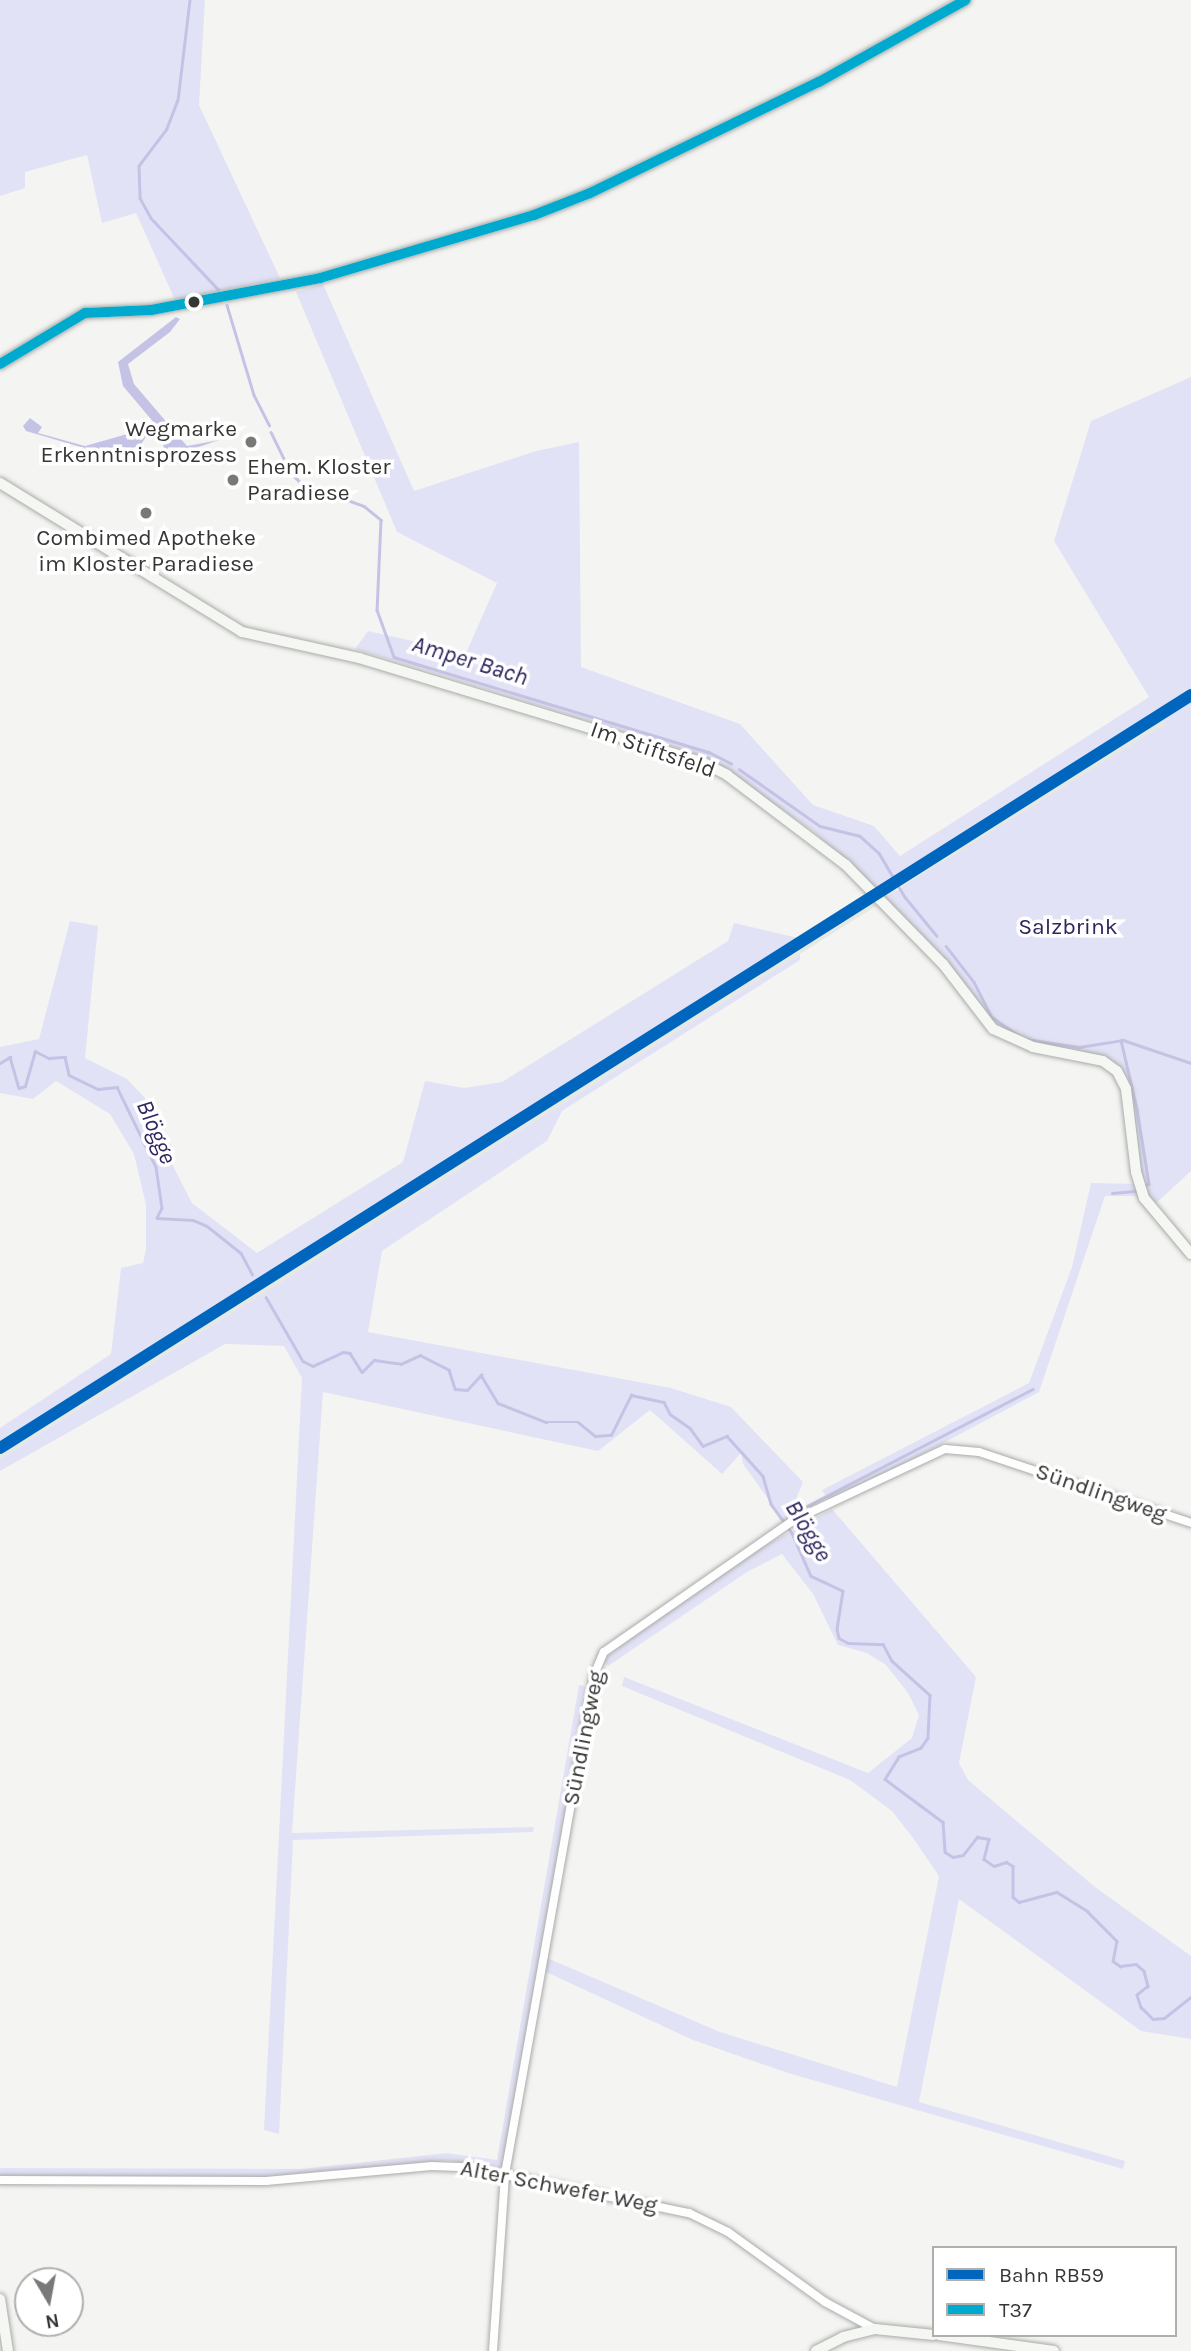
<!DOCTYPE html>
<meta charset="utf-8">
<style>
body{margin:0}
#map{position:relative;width:1191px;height:2351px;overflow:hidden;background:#f4f5f2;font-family:Karla,sans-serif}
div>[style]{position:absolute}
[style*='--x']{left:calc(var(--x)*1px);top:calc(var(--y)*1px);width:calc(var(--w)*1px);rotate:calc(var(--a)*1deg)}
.built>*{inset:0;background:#e5e9e1}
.green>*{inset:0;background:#e2e2f6}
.water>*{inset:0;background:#c5c3e5}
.stream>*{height:2.5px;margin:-1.25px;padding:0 1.25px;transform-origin:1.25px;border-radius:1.25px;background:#c5c3e5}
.roads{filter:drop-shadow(0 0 2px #aaaba9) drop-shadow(0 0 2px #aaaba9)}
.street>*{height:8px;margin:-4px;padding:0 4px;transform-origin:4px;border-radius:4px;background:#fdfefd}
.secondary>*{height:10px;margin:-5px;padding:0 5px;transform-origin:5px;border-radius:5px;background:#f5f7f2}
.bus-1>*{height:10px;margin:-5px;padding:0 5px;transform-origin:5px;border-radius:5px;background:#00a9ce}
.rail-1>*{height:12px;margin:-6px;padding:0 6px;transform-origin:6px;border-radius:6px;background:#0065bd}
.dots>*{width:19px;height:19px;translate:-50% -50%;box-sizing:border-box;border:4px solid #fff;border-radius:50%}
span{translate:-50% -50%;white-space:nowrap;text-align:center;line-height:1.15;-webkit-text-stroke:7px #fff;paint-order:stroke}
.poi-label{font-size:23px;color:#363735}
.right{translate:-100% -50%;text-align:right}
.left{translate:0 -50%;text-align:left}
.street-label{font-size:23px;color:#363735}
.park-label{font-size:23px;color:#2e245e}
.water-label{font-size:24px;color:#2e255e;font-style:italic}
.legend{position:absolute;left:932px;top:2246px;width:245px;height:91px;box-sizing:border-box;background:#fff;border:2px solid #afafae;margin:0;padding:9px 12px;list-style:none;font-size:21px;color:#363735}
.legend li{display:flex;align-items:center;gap:14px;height:35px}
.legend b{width:35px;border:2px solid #afafae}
.north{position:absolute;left:14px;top:2267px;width:70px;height:70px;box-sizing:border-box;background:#fff;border:2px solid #afafae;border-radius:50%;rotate:170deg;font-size:19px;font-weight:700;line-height:28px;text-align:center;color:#363735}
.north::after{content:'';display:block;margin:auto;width:24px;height:32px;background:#787a77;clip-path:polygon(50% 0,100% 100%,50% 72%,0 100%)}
</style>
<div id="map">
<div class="built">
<div style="clip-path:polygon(1191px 689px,1191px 708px,903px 888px,896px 876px)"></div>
<div style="clip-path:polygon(890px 880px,897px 892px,887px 899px,0 1459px,0 1441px)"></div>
</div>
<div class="green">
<div style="clip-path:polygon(0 0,205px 0,199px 105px,280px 278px,175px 300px,136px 213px,102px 223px,87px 155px,25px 172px,25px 188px,0 196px)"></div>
<div style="clip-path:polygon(323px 284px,414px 491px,536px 451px,579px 442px,581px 667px,740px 724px,813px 805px,874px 826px,900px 856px,1149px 697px,1054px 541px,1091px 421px,1191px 377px,1191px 1171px,1152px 1207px,1138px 1171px,1119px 1069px,1032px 1044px,984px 1024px,886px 897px,1165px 724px,1158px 711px,877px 889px,812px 830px,704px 756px,355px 649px,368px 631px,466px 653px,497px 583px,397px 532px,296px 292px)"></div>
<div style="clip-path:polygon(70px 921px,98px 926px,85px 1058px,127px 1079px,145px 1098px,174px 1150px,172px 1164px,192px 1203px,257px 1253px,403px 1162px,425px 1081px,464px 1088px,502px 1082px,728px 941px,734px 923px,798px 938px,0 1441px,0 1428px,111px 1354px,121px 1268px,143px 1263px,146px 1249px,146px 1205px,134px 1154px,110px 1114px,56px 1081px,33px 1099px,0 1093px,0 1047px,39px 1039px)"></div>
<div style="clip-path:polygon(800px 954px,800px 960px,562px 1111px,547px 1141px,382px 1251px,368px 1332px,671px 1388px,731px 1407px,803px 1482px,786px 1524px,743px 1464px,741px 1453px,722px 1474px,650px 1410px,598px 1451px,323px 1392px,292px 1833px,534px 1827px,533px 1832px,293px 1840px,279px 2134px,264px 2130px,302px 1378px,284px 1346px,225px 1344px,0 1471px,0 1459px)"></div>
<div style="clip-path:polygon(1091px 1183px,1139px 1184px,1141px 1196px,1105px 1196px,1039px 1392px,830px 1503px,822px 1490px,1029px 1383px,1072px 1267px)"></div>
<div style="clip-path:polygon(832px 1509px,976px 1677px,959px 1763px,968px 1780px,1095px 1887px,1191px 1956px,1191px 2039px,1141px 2031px,959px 1899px,919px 2102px,1125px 2161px,1123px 2169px,788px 2073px,693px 2040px,544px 1971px,547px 1958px,720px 2032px,897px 2087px,939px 1876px,913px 1838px,892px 1811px,850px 1780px,622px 1686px,624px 1677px,868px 1773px,912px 1738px,919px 1715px,908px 1693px,886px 1665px,867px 1653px,838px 1645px,813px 1594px,782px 1554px,747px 1572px,608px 1666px,602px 1660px,744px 1557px)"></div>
<div style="clip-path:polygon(579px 1685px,590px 1687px,505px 2165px,500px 2169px,447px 2160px,370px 2171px,266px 2178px,0 2178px,0 2168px,302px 2169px,447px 2153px,497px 2160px)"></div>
</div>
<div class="water">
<div style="clip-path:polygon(176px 317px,180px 319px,170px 332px,128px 364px,134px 384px,187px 446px,219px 440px,193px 449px,190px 459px,176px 464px,163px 456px,164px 435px,158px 430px,149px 432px,140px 446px,94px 457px,92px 451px,85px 454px,84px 461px,84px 448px,26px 431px,23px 426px,30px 418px,42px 427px,38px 433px,85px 446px,152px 427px,155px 424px,123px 386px,118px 362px)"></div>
</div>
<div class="stream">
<div style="--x:190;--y:0;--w:101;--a:96.8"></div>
<div style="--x:178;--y:100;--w:31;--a:111"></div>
<div style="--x:167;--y:129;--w:46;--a:127.1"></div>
<div style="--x:139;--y:166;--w:32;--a:88"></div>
<div style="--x:140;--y:198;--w:23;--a:61"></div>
<div style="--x:151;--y:218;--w:98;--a:46.7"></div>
<div style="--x:227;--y:305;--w:94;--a:73.3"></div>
<div style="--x:254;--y:395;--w:34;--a:63"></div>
<div style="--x:271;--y:432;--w:46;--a:64"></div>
<div style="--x:291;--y:473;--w:14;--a:45"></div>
<div style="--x:301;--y:483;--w:67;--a:20.1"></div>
<div style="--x:364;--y:506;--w:22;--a:39"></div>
<div style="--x:381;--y:520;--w:90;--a:92.5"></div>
<div style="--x:377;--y:610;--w:50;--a:70.1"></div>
<div style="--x:394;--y:657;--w:329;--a:16.8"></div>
<div style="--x:709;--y:752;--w:25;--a:27"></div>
<div style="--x:739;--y:769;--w:99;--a:35.1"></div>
<div style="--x:820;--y:826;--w:41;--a:14"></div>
<div style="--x:860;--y:836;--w:25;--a:42"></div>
<div style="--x:879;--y:853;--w:51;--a:59.4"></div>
<div style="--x:905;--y:897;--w:50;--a:50.6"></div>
<div style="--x:946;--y:946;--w:46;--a:52.1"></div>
<div style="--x:974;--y:982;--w:39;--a:63"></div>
<div style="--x:992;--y:1017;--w:33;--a:35"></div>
<div style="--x:1025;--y:1039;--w:55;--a:8.4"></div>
<div style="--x:1079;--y:1047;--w:45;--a:-9"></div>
<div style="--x:1123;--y:1040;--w:72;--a:18.7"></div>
<div style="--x:1121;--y:1040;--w:71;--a:76.9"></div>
<div style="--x:1137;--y:1109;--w:76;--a:80.9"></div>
<div style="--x:1149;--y:1184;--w:3;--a:162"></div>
<div style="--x:0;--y:1063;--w:12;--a:-31"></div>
<div style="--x:10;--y:1057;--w:32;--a:74"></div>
<div style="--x:19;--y:1088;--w:6;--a:-18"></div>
<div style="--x:25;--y:1086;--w:36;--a:-74"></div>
<div style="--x:35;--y:1051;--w:16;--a:27"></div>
<div style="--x:49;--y:1058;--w:16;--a:-4"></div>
<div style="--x:65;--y:1057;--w:18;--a:77"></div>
<div style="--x:69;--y:1075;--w:32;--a:26"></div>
<div style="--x:98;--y:1089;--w:19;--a:-6"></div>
<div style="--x:117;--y:1087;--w:89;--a:64"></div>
<div style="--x:156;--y:1167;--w:41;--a:81.7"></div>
<div style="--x:162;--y:1208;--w:11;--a:117"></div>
<div style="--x:157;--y:1218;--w:36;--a:3"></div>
<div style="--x:193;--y:1220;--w:15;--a:23"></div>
<div style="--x:207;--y:1226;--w:43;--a:38.5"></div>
<div style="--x:241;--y:1253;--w:24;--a:62"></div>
<div style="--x:1112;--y:1193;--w:24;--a:-5"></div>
<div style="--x:266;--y:1297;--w:74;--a:60"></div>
<div style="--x:303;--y:1361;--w:11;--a:27"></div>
<div style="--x:313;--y:1366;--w:33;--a:-25"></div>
<div style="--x:343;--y:1352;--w:7;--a:8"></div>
<div style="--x:350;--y:1353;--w:22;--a:58"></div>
<div style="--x:362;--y:1372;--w:17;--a:-45"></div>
<div style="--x:374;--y:1360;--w:27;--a:8"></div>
<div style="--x:401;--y:1364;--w:21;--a:-25"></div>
<div style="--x:420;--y:1355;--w:33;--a:27"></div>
<div style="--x:449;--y:1370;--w:20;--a:72"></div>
<div style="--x:455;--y:1389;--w:12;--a:5"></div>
<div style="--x:467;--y:1390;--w:21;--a:-47"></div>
<div style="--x:481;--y:1375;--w:33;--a:59"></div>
<div style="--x:498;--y:1403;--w:52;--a:21.6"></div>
<div style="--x:546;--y:1422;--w:32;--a:0"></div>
<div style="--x:578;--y:1422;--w:22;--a:39"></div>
<div style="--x:595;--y:1436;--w:16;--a:-4"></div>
<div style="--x:611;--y:1435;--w:45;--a:-63.4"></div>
<div style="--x:631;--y:1395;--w:34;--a:12"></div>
<div style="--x:664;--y:1402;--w:13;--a:63"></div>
<div style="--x:670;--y:1414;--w:24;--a:35"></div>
<div style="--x:690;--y:1428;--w:22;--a:54"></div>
<div style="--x:703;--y:1446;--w:26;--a:-23"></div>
<div style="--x:727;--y:1436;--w:54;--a:48"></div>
<div style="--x:763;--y:1476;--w:29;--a:74"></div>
<div style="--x:771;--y:1504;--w:36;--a:54"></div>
<div style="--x:792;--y:1533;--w:47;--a:66.2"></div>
<div style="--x:811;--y:1576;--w:35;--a:25"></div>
<div style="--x:843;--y:1591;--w:38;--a:99"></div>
<div style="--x:837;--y:1629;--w:9;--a:77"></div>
<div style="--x:839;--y:1638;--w:10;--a:29"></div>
<div style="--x:848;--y:1643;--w:35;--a:2"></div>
<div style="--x:883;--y:1644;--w:19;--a:62"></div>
<div style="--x:892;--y:1661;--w:51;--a:41.8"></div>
<div style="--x:930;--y:1695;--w:43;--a:92.7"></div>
<div style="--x:928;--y:1738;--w:12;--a:125"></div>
<div style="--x:921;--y:1748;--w:24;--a:158"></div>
<div style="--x:899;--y:1757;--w:26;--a:122"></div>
<div style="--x:885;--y:1779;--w:72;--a:36.6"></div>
<div style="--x:943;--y:1822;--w:30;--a:86"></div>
<div style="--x:945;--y:1852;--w:9;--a:32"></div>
<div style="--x:953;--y:1857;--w:10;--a:-11"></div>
<div style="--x:963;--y:1855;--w:23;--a:-52"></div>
<div style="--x:977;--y:1837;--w:12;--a:9"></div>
<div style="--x:989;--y:1839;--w:21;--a:104"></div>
<div style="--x:984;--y:1859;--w:12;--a:35"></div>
<div style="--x:994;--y:1866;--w:13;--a:-18"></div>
<div style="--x:1006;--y:1862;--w:8;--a:30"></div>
<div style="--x:1013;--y:1866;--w:31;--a:90"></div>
<div style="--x:1013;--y:1897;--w:8;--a:40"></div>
<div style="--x:1019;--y:1902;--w:39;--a:-15"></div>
<div style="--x:1057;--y:1892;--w:36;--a:32"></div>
<div style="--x:1087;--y:1911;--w:42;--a:45"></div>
<div style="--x:1117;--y:1941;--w:20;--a:101"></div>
<div style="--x:1113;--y:1961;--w:9;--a:36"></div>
<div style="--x:1120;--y:1966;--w:16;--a:-7"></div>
<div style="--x:1136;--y:1964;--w:11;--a:41"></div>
<div style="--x:1144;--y:1971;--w:16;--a:75"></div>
<div style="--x:1148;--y:1986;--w:14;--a:141"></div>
<div style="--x:1137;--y:1995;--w:13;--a:72"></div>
<div style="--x:1141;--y:2007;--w:17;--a:45"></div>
<div style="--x:1153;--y:2019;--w:11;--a:-5"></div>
<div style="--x:1164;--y:2018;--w:34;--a:-38"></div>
<div style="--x:807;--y:1506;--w:254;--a:-27.4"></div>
</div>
<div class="roads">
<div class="street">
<div style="--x:0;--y:2180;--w:266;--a:0.2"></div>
<div style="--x:266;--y:2181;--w:166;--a:-5.2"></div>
<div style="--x:431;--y:2166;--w:35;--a:2"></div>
<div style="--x:466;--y:2167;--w:228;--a:11.7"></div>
<div style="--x:689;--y:2213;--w:43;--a:26"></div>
<div style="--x:728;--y:2232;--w:120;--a:35.8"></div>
<div style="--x:825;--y:2302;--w:57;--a:28.4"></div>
<div style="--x:493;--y:2351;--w:177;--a:-86.1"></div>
<div style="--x:505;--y:2174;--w:507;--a:-79.89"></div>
<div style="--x:594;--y:1675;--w:25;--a:-67"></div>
<div style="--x:604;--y:1652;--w:231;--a:-34.8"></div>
<div style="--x:794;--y:1520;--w:167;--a:-25.2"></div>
<div style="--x:945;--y:1449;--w:34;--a:5"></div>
<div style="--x:979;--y:1452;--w:224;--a:18.5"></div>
</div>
<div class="secondary">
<div style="--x:0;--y:364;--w:99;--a:-31"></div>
<div style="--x:85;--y:313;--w:66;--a:-2.6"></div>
<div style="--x:151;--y:310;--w:172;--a:-10.7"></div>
<div style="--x:320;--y:278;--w:223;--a:-16.4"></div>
<div style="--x:534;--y:215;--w:60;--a:-21.4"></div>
<div style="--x:590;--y:193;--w:254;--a:-25.9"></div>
<div style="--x:819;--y:82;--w:168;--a:-29.2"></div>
<div style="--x:0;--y:483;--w:284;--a:31.6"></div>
<div style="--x:242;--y:632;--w:120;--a:12.5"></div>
<div style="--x:359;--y:658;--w:358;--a:16.9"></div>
<div style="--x:702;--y:762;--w:28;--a:27"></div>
<div style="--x:727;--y:775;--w:149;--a:37.1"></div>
<div style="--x:846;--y:865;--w:139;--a:45.6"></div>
<div style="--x:943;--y:964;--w:82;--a:52.4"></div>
<div style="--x:993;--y:1029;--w:44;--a:24.2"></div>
<div style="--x:1033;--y:1047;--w:71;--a:11.3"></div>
<div style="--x:1103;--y:1061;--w:17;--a:36"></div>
<div style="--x:1117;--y:1071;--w:20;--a:63"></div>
<div style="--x:1126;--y:1089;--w:84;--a:83.1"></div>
<div style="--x:1136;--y:1172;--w:27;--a:73"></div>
<div style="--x:1144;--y:1198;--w:73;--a:50"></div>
<div style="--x:0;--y:2299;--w:53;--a:81.3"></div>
<div style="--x:939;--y:2335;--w:116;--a:7.9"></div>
<div style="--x:816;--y:2351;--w:30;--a:-27"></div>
<div style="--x:843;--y:2337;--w:33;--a:-14"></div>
<div style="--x:875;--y:2329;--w:59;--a:5.8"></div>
</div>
</div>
<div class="bus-1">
<div style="--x:0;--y:364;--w:99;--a:-31"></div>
<div style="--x:85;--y:313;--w:66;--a:-2.6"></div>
<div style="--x:151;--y:310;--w:172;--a:-10.7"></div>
<div style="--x:320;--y:278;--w:223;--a:-16.4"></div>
<div style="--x:534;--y:215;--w:60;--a:-21.4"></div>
<div style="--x:590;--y:193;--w:254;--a:-25.9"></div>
<div style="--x:819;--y:82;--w:168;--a:-29.2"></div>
</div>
<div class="rail-1">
<div style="--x:0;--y:1448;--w:1409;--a:-32.3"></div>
</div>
<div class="dots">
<div style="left:194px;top:302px;background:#363735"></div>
<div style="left:251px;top:442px;background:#787a77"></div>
<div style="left:233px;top:480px;background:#787a77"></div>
<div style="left:146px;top:513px;background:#787a77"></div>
</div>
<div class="poi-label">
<span class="right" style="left:237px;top:442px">Wegmarke<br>Erkenntnisprozess</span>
<span class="left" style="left:247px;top:480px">Ehem. Kloster<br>Paradiese</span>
<span style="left:146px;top:551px">Combimed Apotheke<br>im Kloster Paradiese</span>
</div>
<div class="street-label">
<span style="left:653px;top:750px;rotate:19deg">Im Stiftsfeld</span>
<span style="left:1101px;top:1493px;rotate:19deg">Sündlingweg</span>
<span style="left:584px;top:1738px;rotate:-79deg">Sündlingweg</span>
<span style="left:559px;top:2187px;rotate:11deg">Alter Schwefer Weg</span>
</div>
<div class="park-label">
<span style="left:1068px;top:927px">Salzbrink</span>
</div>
<div class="water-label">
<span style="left:470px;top:661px;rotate:17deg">Amper Bach</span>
<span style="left:156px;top:1132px;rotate:67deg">Blögge</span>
<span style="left:808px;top:1531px;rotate:59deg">Blögge</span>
</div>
<ul class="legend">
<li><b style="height:9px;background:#0065bd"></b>Bahn RB59</li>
<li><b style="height:9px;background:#00a9ce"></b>T37</li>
</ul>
<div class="north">N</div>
</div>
